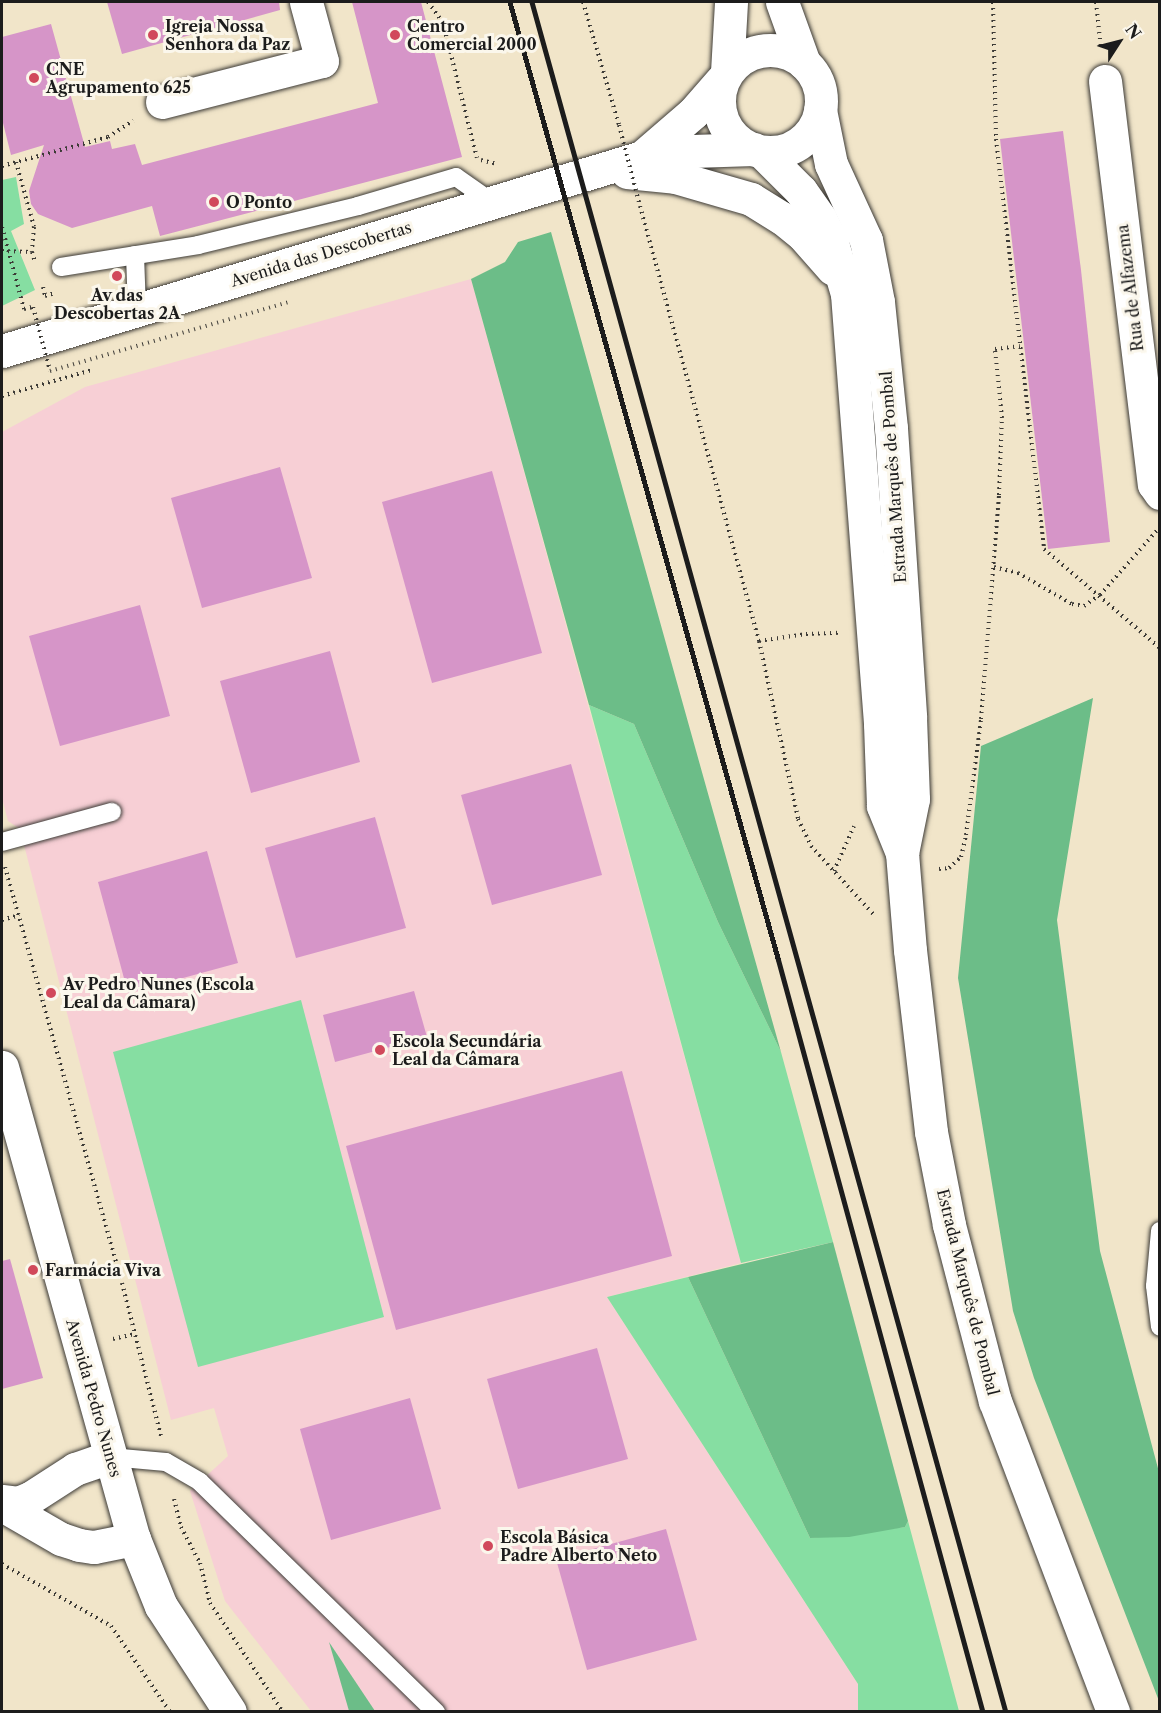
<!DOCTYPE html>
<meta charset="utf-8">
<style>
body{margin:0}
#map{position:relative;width:1161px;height:1713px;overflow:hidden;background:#f1e5c9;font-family:"Libre Caslon Text",serif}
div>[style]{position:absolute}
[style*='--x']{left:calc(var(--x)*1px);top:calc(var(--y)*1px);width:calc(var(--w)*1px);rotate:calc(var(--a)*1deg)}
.built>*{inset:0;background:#f7cfd5}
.green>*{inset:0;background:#86dea2}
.forest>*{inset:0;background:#6cbd88}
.building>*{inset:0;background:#d695c8}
.path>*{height:4px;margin-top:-2px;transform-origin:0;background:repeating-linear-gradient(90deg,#3c3a36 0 1.5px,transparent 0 6px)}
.roads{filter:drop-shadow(0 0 2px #3c3a36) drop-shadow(0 0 2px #3c3a36)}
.lane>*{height:18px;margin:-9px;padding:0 9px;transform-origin:9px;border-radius:9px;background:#fff}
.street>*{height:33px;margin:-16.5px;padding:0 16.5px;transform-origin:16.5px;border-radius:16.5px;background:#fff}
.secondary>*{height:33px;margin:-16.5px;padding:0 16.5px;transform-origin:16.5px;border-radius:16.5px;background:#fff}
.secondary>.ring{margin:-16.5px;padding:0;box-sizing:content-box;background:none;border:33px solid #fff;border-radius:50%}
.rail>*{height:4.5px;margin:-2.25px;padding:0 2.25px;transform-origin:2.25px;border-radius:2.25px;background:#1c1c1c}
.path-bridge>*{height:4px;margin-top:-2px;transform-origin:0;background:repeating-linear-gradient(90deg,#3c3a36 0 1.5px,transparent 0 6px)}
.dots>*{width:16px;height:16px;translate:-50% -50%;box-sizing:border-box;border:3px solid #fbf7ec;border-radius:50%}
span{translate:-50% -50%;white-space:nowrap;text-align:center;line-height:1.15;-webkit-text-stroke:6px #fbf7ec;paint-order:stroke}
.poi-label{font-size:16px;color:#1c1c1c;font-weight:700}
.left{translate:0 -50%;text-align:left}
.street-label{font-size:16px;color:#1c1c1c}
.frame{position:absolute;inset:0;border:3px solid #1c1c1c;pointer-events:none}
.north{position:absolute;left:1089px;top:12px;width:60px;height:60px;-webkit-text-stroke:4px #fbf7ec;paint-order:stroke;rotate:54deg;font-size:16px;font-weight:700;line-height:24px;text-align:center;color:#1c1c1c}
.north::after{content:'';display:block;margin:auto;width:21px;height:27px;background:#1c1c1c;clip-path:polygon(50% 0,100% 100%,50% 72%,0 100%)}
</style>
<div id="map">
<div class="built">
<div style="clip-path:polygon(471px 279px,741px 1263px,607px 1297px,858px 1684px,858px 1711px,311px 1711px,225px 1601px,190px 1491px,228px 1456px,214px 1408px,171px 1420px,22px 837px,20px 829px,8px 821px,2px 798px,2px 432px,85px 387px)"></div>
</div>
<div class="green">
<div style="clip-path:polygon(16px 177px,24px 224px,11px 231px,35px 290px,2px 306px,2px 180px)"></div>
<div style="clip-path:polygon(589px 705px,634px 724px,718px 922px,781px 1052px,833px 1242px,741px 1263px)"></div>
<div style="clip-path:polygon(301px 1000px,384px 1317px,198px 1367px,113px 1052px)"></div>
<div style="clip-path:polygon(688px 1277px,810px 1538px,905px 1527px,908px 1521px,959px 1711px,858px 1711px,858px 1684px,607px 1297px)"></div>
</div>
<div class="forest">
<div style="clip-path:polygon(551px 232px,707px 790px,781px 1052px,718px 922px,634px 724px,589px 705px,471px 279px,505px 262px,518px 242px)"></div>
<div style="clip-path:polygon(1093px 698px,1057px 920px,1100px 1251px,1159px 1472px,1159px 1701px,1034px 1378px,1013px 1311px,958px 978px,981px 746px)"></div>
<div style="clip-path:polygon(833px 1242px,908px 1521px,905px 1527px,849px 1537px,810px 1538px,688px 1277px)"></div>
<div style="clip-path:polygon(329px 1642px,375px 1711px,349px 1711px)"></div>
</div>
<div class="building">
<div style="clip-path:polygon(107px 2px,279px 2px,280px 10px,122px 54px)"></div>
<div style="clip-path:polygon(352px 2px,421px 2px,462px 157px,160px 236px,152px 206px,72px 228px,38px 214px,31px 204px,29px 191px,44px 145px,11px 155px,2px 119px,2px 37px,51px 24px,85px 147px,110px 141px,112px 149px,135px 144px,142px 165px,378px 103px)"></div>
<div style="clip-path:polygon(1063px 131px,1081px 270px,1110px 542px,1048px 549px,1000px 139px)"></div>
<div style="clip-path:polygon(280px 467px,312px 578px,202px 608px,171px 498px)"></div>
<div style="clip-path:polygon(492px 471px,542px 653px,432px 683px,382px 502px)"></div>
<div style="clip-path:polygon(140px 605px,170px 716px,60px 746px,29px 636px)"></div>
<div style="clip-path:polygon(330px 651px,360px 762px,251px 793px,220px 681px)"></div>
<div style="clip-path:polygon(571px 764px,602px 875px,492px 905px,461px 795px)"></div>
<div style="clip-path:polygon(375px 817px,406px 928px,296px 958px,265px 848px)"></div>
<div style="clip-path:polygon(207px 851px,238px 963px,128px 993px,98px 882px)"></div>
<div style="clip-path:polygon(414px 991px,427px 1037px,335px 1062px,323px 1015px)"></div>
<div style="clip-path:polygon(622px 1071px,672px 1256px,396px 1330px,346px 1146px)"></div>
<div style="clip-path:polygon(10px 1259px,43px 1378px,2px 1389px,2px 1261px)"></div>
<div style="clip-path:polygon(597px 1348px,628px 1459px,518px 1489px,487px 1379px)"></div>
<div style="clip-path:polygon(410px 1398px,441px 1509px,331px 1540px,300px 1429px)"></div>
<div style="clip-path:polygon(666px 1529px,697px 1640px,587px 1670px,556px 1559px)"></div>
</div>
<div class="path">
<div style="--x:428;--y:2;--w:26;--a:54"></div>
<div style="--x:443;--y:23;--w:139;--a:75.9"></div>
<div style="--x:583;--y:2;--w:128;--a:73.7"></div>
<div style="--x:993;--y:2;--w:137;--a:88.7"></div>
<div style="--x:996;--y:139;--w:413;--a:83.3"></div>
<div style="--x:1044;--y:549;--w:153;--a:40.5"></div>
<div style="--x:1096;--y:2;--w:46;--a:83.8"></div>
<div style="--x:481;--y:160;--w:16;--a:14"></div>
<div style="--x:16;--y:162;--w:67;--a:74.5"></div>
<div style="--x:34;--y:227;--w:25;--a:95"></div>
<div style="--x:2;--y:166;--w:110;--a:-15.3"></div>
<div style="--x:108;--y:137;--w:30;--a:-33"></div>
<div style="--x:640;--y:206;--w:451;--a:74.7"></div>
<div style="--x:759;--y:641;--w:182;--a:77.6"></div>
<div style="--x:798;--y:819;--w:30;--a:64"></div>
<div style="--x:811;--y:846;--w:92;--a:47.6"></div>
<div style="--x:2;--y:251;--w:30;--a:2"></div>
<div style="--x:32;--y:252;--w:10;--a:73"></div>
<div style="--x:43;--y:287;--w:9;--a:77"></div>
<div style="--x:45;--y:296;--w:10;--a:-17"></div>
<div style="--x:2;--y:396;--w:94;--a:-16.1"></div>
<div style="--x:994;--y:567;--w:25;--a:14"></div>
<div style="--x:1018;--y:573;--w:62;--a:29.9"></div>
<div style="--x:1072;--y:604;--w:12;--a:9"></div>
<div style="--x:1084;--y:606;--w:19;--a:-35"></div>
<div style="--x:1100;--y:595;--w:91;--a:-48.6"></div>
<div style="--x:759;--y:641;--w:48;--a:-8.5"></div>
<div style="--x:806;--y:634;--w:33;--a:-2"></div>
<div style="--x:5;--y:867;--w:432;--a:74.3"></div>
<div style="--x:122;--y:1283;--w:158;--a:75.7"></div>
<div style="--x:939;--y:869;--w:10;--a:-6"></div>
<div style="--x:949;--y:868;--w:16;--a:-43"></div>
<div style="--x:961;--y:857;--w:23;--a:-77"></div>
<div style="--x:966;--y:835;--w:117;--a:-82.6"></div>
<div style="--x:981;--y:719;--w:225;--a:-85.4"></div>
<div style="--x:999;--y:495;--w:77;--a:-87.8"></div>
<div style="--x:1002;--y:418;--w:69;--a:-95.8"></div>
<div style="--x:995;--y:349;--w:25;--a:-7"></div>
<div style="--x:834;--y:871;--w:49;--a:-66"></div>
<div style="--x:2;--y:920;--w:18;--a:-16"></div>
<div style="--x:113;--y:1339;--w:23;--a:-13"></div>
<div style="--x:174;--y:1499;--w:29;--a:76"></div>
<div style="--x:181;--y:1527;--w:41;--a:62.2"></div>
<div style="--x:200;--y:1563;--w:41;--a:76"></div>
<div style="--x:210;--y:1603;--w:131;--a:56.2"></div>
<div style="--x:2;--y:1564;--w:125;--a:29.6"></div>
<div style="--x:111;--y:1626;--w:104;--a:55.5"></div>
</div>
<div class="roads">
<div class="lane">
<div style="--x:135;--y:255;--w:54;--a:87.9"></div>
<div style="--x:61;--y:267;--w:139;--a:-9.1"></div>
<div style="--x:198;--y:245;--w:165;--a:-13.7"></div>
<div style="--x:358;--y:206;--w:102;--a:-16.5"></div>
<div style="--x:456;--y:177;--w:45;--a:35.1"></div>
<div style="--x:2;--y:842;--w:114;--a:-15.3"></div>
<div style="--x:1160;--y:1231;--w:55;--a:95.2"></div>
<div style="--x:1155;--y:1286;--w:41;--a:83"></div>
<div style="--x:110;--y:1457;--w:56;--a:5.1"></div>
<div style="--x:166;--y:1462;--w:39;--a:30"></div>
<div style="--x:200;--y:1482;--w:330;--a:44.3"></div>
</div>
<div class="street">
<div style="--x:1105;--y:81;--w:406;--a:83.1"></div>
<div style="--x:1154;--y:484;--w:11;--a:56"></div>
<div style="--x:162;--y:102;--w:165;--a:-14.4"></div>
<div style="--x:322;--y:61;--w:61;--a:-105.2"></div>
<div style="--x:2;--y:1501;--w:16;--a:7"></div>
<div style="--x:18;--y:1503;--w:13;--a:-23"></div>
<div style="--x:30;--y:1498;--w:54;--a:-32.8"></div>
<div style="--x:75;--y:1469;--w:37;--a:-19"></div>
<div style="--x:2;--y:1505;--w:68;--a:30"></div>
<div style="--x:61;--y:1539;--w:19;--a:18"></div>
<div style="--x:79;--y:1545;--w:15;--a:8"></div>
<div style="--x:94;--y:1547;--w:41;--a:-11.3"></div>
</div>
<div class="secondary">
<div style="--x:782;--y:2;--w:65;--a:70.2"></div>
<div class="ring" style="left:719px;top:50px;width:69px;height:69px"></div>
<div style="--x:727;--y:72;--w:70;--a:-86.7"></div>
<div style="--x:820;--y:110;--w:55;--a:78.5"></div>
<div style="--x:831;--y:164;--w:84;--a:65.3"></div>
<div style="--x:866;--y:240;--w:63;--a:79"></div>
<div style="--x:878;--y:302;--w:127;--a:84.1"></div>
<div style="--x:891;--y:428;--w:290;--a:86.2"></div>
<div style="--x:910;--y:717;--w:82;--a:87.9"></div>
<div style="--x:913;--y:799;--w:55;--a:101.5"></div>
<div style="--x:902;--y:853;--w:97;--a:85.3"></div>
<div style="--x:910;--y:950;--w:183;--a:83.4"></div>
<div style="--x:931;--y:1132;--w:95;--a:79"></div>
<div style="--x:949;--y:1225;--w:182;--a:75.4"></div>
<div style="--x:995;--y:1401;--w:333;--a:69.2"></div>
<div style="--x:762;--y:152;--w:55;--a:45"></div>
<div style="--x:801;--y:191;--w:33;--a:55"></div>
<div style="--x:820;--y:218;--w:28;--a:64"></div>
<div style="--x:832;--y:243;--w:53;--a:73.6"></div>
<div style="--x:847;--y:294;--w:431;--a:85.6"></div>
<div style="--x:880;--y:724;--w:82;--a:87.9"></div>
<div style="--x:883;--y:806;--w:51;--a:68"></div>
<div style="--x:642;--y:157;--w:67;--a:-40.8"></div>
<div style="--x:693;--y:113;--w:43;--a:-48.8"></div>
<div style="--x:627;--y:172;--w:48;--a:5.9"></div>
<div style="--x:675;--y:177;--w:79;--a:16.1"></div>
<div style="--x:751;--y:199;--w:36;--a:32"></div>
<div style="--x:782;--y:218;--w:27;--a:39"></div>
<div style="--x:803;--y:235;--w:45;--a:48.6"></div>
<div style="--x:2;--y:351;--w:669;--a:-16.86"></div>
<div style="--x:642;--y:157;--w:50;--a:-6.8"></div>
<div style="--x:692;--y:151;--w:62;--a:-1.8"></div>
<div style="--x:2;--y:1067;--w:490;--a:74.4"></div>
<div style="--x:134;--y:1539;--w:72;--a:68.1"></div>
<div style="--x:161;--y:1606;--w:126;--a:56.9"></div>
</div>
</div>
<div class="rail">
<div style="--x:510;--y:2;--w:993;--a:74.34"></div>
<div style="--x:778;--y:958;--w:781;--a:74.79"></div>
<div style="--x:532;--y:2;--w:1774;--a:74.51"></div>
</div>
<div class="path-bridge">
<div style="--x:619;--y:125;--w:84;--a:75.5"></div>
<div style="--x:2;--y:227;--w:85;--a:75"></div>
<div style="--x:24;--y:309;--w:9;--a:-13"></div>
<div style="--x:33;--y:307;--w:66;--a:75.1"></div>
<div style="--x:50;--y:371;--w:249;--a:-16.1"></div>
</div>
<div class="dots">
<div style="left:153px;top:35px;background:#d1495b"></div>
<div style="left:395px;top:35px;background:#d1495b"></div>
<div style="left:34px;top:78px;background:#d1495b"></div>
<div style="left:214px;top:202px;background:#d1495b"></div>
<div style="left:117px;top:276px;background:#d1495b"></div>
<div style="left:51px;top:993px;background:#d1495b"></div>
<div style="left:380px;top:1050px;background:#d1495b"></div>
<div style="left:33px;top:1270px;background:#d1495b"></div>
<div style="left:488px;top:1546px;background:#d1495b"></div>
</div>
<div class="poi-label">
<span class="left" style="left:165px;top:35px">Igreja Nossa<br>Senhora da Paz</span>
<span class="left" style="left:407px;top:35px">Centro<br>Comercial 2000</span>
<span class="left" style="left:46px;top:78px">CNE<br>Agrupamento 625</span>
<span class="left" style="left:226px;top:202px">O Ponto</span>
<span style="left:117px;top:304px">Av das<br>Descobertas 2A</span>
<span class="left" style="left:63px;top:993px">Av Pedro Nunes (Escola<br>Leal da Câmara)</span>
<span class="left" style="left:392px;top:1050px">Escola Secundária<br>Leal da Câmara</span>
<span class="left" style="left:45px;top:1270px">Farmácia Viva</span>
<span class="left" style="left:500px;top:1546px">Escola Básica<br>Padre Alberto Neto</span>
</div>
<div class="street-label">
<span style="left:321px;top:254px;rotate:-17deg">Avenida das Descobertas</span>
<span style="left:1130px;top:288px;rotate:-97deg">Rua de Alfazema</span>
<span style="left:893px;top:477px;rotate:-94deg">Estrada Marquês de Pombal</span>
<span style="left:968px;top:1292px;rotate:76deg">Estrada Marquês de Pombal</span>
<span style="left:94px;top:1398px;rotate:74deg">Avenida Pedro Nunes</span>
</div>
<div class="frame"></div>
<div class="north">N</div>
</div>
